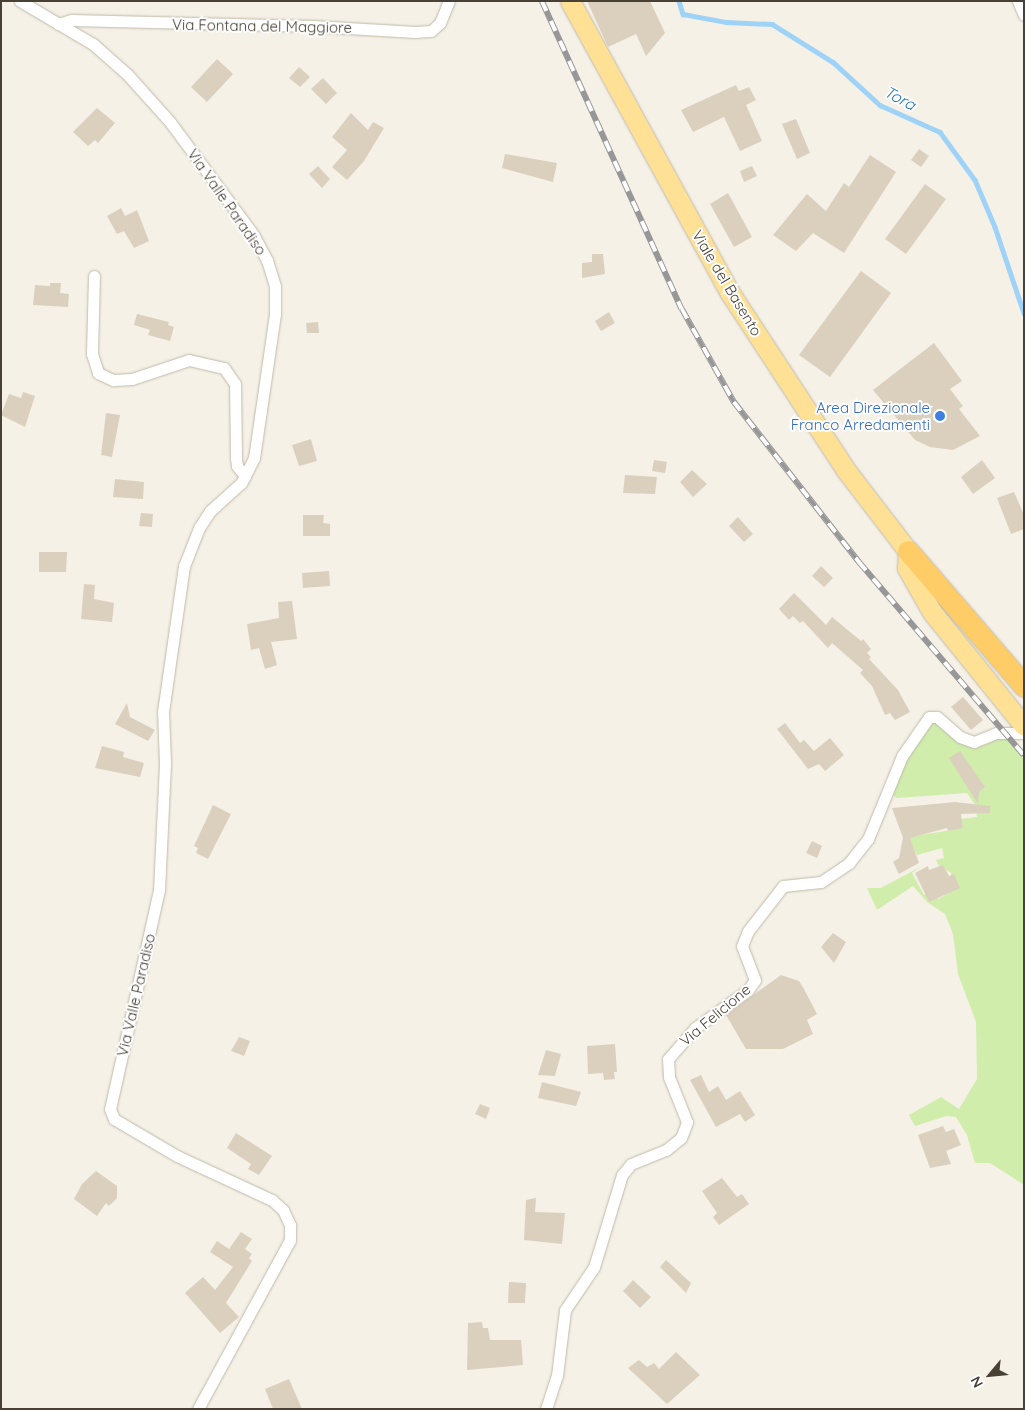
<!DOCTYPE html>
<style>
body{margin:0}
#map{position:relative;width:1025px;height:1410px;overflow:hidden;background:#f5f1e7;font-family:Quicksand,sans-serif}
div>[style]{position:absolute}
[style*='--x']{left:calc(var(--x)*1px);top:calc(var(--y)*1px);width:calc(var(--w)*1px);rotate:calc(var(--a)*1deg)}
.green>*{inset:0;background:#d0edac}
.stream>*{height:4.5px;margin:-2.25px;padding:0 2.25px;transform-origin:2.25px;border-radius:2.25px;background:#9ed3f7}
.building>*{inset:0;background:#dbd0be}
.roads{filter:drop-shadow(0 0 1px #c1b9a9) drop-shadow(0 0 1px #c1b9a9)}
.minor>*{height:11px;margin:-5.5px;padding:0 5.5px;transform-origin:5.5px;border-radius:5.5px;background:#fff}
.primary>*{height:19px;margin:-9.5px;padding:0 9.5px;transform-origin:9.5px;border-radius:9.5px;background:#ffe196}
.motorway>*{height:21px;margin:-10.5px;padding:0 10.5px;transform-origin:10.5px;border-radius:10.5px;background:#ffcd68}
.rail>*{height:5.5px;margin-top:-2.75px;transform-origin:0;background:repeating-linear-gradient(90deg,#fff 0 11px,#979797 0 22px);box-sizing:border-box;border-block:1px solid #979797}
.dots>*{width:14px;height:14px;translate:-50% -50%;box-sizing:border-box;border:2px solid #fff;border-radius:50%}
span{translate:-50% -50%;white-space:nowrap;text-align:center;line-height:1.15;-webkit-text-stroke:4px #fff;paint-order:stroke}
.street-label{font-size:15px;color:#494135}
.shop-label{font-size:15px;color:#366cbe}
.right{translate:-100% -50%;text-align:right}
.water-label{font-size:16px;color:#2379b6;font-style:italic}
.frame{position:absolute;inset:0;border:2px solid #494135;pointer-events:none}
.north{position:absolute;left:965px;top:1350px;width:50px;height:50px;-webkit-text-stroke:4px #fff;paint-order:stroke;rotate:242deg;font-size:14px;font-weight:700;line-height:20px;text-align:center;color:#494135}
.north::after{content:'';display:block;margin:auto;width:18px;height:22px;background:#494135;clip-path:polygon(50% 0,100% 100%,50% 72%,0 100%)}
</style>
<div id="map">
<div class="green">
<div style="clip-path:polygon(930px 718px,960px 741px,1004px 736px,1024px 759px,1024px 1185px,990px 1163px,975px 1163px,967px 1135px,956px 1117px,946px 1116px,915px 1126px,909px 1115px,941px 1097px,959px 1109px,977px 1079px,976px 1022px,958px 974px,953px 934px,945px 914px,927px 902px,913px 886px,877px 910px,867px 888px,881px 888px,922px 866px,912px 873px,924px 895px,933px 890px,938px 899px,959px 887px,950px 872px,939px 866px,936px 860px,944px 858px,942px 848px,917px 855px,911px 843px,904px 844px,903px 838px,963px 828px,961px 819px,977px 817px,976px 806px,967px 793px,897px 798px,891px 794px,905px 760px)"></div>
</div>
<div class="stream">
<div style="--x:679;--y:1;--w:14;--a:73"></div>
<div style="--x:683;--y:14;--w:44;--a:10.5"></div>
<div style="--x:726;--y:22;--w:46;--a:2.5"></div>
<div style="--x:772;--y:24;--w:72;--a:31.9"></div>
<div style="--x:833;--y:62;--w:64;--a:42.5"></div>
<div style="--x:880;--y:105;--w:66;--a:24.2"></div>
<div style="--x:940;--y:132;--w:59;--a:53.9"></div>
<div style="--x:975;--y:180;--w:51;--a:66.9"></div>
<div style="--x:995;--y:227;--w:91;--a:71.4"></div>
</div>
<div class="building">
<div style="clip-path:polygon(587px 1px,650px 1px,665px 33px,646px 56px,636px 34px,608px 47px)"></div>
<div style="clip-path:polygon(217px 59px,233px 74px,207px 102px,191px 87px)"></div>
<div style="clip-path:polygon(299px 67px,310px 77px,300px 87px,289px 78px)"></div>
<div style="clip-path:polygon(323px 78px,337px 93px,326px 104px,311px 89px)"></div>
<div style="clip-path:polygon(736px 85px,739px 91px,749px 87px,756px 100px,746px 105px,762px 141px,740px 151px,724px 117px,693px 132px,681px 110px)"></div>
<div style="clip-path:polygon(97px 108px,115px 123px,98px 143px,95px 140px,88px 146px,73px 132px)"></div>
<div style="clip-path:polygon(351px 113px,368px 130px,373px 122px,384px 128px,364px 161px,347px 180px,332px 167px,347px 150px,332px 137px)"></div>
<div style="clip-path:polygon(796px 119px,810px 153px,797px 159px,782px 124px)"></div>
<div style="clip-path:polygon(919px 149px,929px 156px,921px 167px,911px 160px)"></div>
<div style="clip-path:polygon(505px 154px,557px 163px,553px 182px,502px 168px)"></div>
<div style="clip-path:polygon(870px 155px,896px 172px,844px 253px,813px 233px,796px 251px,773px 235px,807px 194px,826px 211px,844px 183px,849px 187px)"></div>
<div style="clip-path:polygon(318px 166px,330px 179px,322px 188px,309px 174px)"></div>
<div style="clip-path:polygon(752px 166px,757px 176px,744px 182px,740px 171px)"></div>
<div style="clip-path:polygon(925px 184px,946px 199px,906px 254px,885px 239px)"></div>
<div style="clip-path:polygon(728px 193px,752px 237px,734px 247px,710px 204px)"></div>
<div style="clip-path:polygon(121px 208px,125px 216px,137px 210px,149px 241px,134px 248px,124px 231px,117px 234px,107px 216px)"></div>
<div style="clip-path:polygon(592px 254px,603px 254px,605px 274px,582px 278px,582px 263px,592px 262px)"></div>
<div style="clip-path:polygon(861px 271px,891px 293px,830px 377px,799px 355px)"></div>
<div style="clip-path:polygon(50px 283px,61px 283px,60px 293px,69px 294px,68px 307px,33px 305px,35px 285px,50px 286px)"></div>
<div style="clip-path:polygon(609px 312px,615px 323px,601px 331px,595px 321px)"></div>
<div style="clip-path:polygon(137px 314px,169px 322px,168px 325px,174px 327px,170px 341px,148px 335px,150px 330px,134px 325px)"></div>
<div style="clip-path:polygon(318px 322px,319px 333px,307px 333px,306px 323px)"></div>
<div style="clip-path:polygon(934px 343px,962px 381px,950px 389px,963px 406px,959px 409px,980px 436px,953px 450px,930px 447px,915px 440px,873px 390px)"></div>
<div style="clip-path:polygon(23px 392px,35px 396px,25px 427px,1px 415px,9px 394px,21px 398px)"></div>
<div style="clip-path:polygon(106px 413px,120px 415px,112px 457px,101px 455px)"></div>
<div style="clip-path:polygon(311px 439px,317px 461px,299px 466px,292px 445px)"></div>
<div style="clip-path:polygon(654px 460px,667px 462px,665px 473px,652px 471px)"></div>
<div style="clip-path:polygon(982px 460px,995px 478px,973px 494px,961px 477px)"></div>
<div style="clip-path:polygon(692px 470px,707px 484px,693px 497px,680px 482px)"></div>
<div style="clip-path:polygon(625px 475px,657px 477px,655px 494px,623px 493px)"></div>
<div style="clip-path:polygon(115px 479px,144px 482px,143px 499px,113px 497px)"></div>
<div style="clip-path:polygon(1014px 492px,1024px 515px,1024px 529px,1011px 534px,997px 498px)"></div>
<div style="clip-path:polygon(141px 513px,153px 514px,152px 527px,139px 526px)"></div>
<div style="clip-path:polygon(303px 515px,324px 515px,323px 523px,330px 524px,330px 536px,303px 536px)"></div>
<div style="clip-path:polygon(738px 517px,753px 534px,744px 542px,729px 526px)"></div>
<div style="clip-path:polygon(39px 552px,67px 552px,66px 572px,39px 572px)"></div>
<div style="clip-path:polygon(821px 566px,833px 578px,824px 587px,812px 576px)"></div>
<div style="clip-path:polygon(329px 571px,330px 586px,303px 588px,302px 573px)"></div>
<div style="clip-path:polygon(84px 584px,95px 585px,94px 599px,114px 603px,112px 622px,81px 619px)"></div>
<div style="clip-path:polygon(794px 593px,826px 625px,832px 617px,861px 641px,863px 639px,871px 649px,867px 653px,871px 657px,869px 659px,898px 690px,910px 712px,895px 720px,890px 713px,885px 715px,872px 686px,860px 673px,863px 670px,832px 643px,828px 648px,803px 621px,800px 623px,793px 616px,789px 620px,779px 609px)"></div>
<div style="clip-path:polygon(292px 601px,297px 639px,271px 642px,277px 665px,265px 669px,259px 648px,251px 650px,247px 624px,279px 618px,278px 602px)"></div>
<div style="clip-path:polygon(963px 697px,983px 720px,971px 730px,951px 707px)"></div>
<div style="clip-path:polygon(127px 703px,130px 717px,155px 730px,148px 741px,115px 724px)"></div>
<div style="clip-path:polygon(785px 723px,800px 743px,804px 740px,814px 751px,830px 738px,844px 755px,825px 771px,819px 764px,808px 769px,777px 729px)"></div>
<div style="clip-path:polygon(102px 746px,124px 752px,123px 757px,144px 763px,140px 777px,95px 768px)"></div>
<div style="clip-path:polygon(960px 751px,985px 787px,979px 792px,978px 804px,949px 758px)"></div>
<div style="clip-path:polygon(955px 802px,990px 806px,990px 813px,961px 814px,963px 828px,948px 831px,947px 828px,910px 838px,919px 863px,899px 874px,893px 862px,899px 858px,903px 838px,892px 808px)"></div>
<div style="clip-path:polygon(213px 805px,231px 814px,208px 859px,196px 853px,198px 848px,194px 846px)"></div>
<div style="clip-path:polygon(812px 841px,822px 846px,817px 858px,806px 853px)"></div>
<div style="clip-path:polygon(943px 865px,949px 876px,954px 874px,960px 888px,929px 902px,915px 873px,928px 866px,929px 870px)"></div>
<div style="clip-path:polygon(833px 933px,846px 942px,834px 963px,821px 947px)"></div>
<div style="clip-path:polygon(781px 975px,799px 981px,804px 989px,817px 1014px,807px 1020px,813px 1034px,783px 1049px,746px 1049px,726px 1015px)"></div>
<div style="clip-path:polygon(239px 1037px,250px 1041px,244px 1056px,231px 1051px)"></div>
<div style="clip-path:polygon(615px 1044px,617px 1072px,614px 1072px,615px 1079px,604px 1080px,603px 1073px,588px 1074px,587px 1046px)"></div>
<div style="clip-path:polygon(546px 1050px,561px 1054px,555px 1076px,538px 1075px)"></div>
<div style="clip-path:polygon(701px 1075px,709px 1092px,718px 1086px,726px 1100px,740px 1091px,755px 1115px,745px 1122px,740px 1114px,716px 1127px,690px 1080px)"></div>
<div style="clip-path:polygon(542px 1082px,581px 1092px,576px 1106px,538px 1098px)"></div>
<div style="clip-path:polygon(480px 1104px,490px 1108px,486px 1119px,475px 1114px)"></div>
<div style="clip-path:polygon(943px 1126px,946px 1132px,954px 1129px,961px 1145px,946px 1151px,951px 1164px,930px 1168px,918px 1135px)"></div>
<div style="clip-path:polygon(236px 1133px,272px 1156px,259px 1175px,248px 1169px,251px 1164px,227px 1148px)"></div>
<div style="clip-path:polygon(96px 1171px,117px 1186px,117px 1198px,109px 1206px,106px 1203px,97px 1216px,74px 1199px,82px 1184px)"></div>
<div style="clip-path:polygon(722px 1178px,737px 1197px,742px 1194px,749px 1204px,719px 1225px,713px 1217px,717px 1213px,702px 1191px)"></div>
<div style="clip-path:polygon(536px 1198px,535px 1212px,565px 1213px,562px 1244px,524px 1240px,526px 1200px)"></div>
<div style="clip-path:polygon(241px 1232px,252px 1239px,245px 1249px,252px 1254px,249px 1258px,252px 1261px,226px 1303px,239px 1317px,220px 1333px,185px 1293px,203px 1277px,215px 1290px,233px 1267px,210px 1252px,217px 1241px,229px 1249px)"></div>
<div style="clip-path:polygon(666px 1260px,691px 1283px,686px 1293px,660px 1267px)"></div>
<div style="clip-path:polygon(633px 1280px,651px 1297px,640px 1308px,623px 1291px)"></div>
<div style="clip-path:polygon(509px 1282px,526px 1283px,525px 1303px,508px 1303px)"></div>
<div style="clip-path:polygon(482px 1322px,483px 1328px,488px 1328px,490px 1340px,521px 1340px,523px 1365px,467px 1370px,468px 1323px)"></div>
<div style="clip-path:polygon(676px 1352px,700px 1375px,667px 1404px,628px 1368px,639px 1360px,647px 1367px,654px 1363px,659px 1369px)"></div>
<div style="clip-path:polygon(289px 1379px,302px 1409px,273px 1409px,265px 1389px)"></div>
</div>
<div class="roads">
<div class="minor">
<div style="--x:20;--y:1;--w:85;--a:30.5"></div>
<div style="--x:93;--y:44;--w:45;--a:41.4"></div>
<div style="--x:127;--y:74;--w:64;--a:48.1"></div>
<div style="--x:170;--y:122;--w:139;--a:53.5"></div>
<div style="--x:253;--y:234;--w:30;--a:62"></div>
<div style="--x:267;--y:260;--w:27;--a:73"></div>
<div style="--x:275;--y:286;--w:28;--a:90"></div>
<div style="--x:275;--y:314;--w:146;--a:98.3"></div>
<div style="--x:254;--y:458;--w:28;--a:117"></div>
<div style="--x:241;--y:483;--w:42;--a:137.9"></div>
<div style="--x:210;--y:511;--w:20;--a:123"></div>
<div style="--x:199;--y:528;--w:41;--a:111.5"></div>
<div style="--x:184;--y:566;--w:147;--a:98.2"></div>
<div style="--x:163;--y:711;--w:53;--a:87.8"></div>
<div style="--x:165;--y:764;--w:126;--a:92.7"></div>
<div style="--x:159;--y:890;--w:224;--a:102.6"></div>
<div style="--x:110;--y:1109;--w:11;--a:68"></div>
<div style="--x:114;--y:1119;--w:73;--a:30.4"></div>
<div style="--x:177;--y:1156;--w:105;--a:24.9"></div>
<div style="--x:272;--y:1200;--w:15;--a:42"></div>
<div style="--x:283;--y:1210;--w:17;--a:65"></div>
<div style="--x:290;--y:1225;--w:15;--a:90"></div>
<div style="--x:290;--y:1240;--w:192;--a:118.6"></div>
<div style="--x:1018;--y:1;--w:15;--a:67"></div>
<div style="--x:58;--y:24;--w:14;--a:-17"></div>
<div style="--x:71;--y:20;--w:243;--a:1.4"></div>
<div style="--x:314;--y:26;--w:101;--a:3.4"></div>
<div style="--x:415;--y:32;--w:16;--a:-4"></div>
<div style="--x:431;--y:31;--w:12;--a:-42"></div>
<div style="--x:440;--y:23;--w:24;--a:-68"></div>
<div style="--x:94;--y:276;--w:78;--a:91.5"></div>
<div style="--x:92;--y:354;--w:20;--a:72"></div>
<div style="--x:98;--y:373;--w:17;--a:25"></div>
<div style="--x:113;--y:380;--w:19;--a:-3"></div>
<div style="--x:132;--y:379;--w:60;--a:-18.4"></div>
<div style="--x:189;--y:360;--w:36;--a:13"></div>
<div style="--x:224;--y:368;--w:19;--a:55"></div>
<div style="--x:235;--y:384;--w:74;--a:89.2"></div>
<div style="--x:236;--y:458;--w:8;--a:83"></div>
<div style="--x:237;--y:466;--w:13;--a:51"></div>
<div style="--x:546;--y:1409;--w:35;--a:-72"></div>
<div style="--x:557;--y:1376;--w:66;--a:-83.1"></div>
<div style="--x:565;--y:1310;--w:52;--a:-56"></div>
<div style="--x:594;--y:1267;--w:96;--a:-73.1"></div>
<div style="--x:622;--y:1175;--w:14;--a:-51"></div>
<div style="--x:631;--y:1164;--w:38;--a:-22"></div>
<div style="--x:666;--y:1150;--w:19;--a:-39"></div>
<div style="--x:681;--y:1138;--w:17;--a:-69"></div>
<div style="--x:687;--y:1122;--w:48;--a:-111.8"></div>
<div style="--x:669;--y:1077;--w:18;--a:-93"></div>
<div style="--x:668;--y:1059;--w:41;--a:-48.9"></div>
<div style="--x:695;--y:1028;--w:65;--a:-35.6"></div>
<div style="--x:748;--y:990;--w:12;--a:-55"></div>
<div style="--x:755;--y:980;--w:36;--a:-111"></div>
<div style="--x:742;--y:946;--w:16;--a:-68"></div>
<div style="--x:748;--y:931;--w:57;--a:-52.1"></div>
<div style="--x:783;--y:886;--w:38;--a:-6"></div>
<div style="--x:821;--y:882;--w:34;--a:-34"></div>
<div style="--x:849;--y:863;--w:31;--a:-52"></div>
<div style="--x:868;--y:839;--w:90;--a:-67.7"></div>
<div style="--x:902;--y:756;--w:47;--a:-55.3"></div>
<div style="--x:929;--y:717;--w:8;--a:0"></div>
<div style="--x:937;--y:717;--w:30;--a:41"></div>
<div style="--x:960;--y:737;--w:15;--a:20"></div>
<div style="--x:974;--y:742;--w:24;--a:-22"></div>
<div style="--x:996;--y:733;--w:28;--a:0"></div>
</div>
<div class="primary">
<div style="--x:570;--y:1;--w:333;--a:61.3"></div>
<div style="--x:730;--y:293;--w:210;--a:56.8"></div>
<div style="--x:845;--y:469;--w:103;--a:52.5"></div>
<div style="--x:908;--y:551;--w:17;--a:93"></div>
<div style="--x:907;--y:568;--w:51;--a:60.4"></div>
<div style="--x:932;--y:612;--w:146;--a:51.1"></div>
</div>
<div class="motorway">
<div style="--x:908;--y:551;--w:178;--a:49.3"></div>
</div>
</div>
<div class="rail">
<div style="--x:542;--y:1;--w:338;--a:65.6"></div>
<div style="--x:682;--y:309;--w:107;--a:60.8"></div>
<div style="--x:734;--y:402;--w:203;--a:52"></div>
<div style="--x:859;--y:562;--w:254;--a:49.5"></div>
</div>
<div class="dots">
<div style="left:940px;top:416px;background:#3f7fe0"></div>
</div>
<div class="street-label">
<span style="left:262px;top:26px;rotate:1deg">Via Fontana del Maggiore</span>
<span style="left:227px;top:202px;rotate:55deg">Via Valle Paradiso</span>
<span style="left:727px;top:283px;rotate:59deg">Viale del Basento</span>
<span style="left:136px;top:995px;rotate:-77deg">Via Valle Paradiso</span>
<span style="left:715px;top:1015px;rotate:-40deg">Via Felicione</span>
</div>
<div class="shop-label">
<span class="right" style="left:930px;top:416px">Area Direzionale<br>Franco Arredamenti</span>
</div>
<div class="water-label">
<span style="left:900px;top:98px;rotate:28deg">Tora</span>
</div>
<div class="frame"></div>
<div class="north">N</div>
</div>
